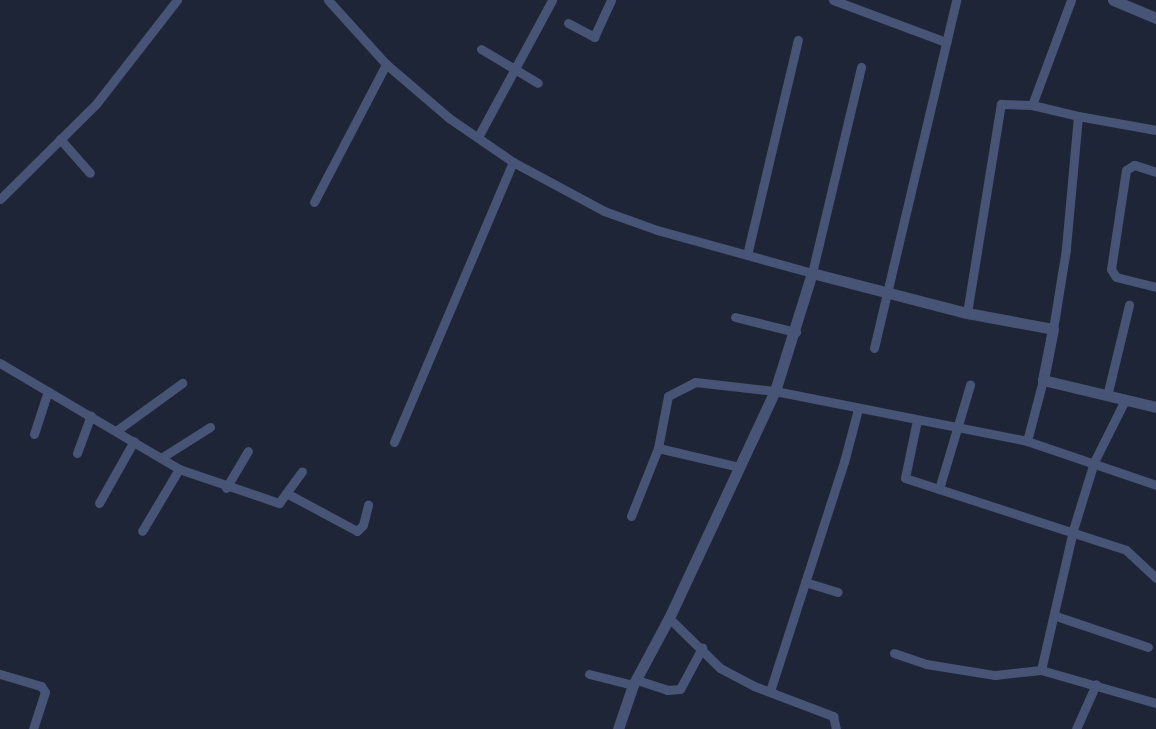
<!DOCTYPE html>
<style>
body{margin:0}
#map{position:relative;width:1156px;height:729px;overflow:hidden;background:#1e2537;font-family:Inter,sans-serif}
div>[style]{position:absolute}
[style*='--x']{left:calc(var(--x)*1px);top:calc(var(--y)*1px);width:calc(var(--w)*1px);rotate:calc(var(--a)*1deg)}
.minor>*{height:9px;margin:-4.5px;padding:0 4.5px;transform-origin:4.5px;border-radius:4.5px;background:#475476}
.tertiary>*{height:11px;margin:-5.5px;padding:0 5.5px;transform-origin:5.5px;border-radius:5.5px;background:#475476}
span{translate:-50% -50%;white-space:nowrap;text-align:center;line-height:1.15;-webkit-text-stroke:8px #0b0e16;paint-order:stroke}
</style>
<div id="map">
<div class="minor">
<div style="--x:328;--y:0;--w:86;--a:47.8"></div>
<div style="--x:386;--y:64;--w:83;--a:40.6"></div>
<div style="--x:449;--y:118;--w:78;--a:34.5"></div>
<div style="--x:513;--y:162;--w:103;--a:28.3"></div>
<div style="--x:604;--y:211;--w:56;--a:19.7"></div>
<div style="--x:657;--y:230;--w:161;--a:15.5"></div>
<div style="--x:812;--y:273;--w:212;--a:-76.6"></div>
<div style="--x:833;--y:0;--w:121;--a:20.4"></div>
<div style="--x:568;--y:23;--w:30;--a:28"></div>
<div style="--x:594;--y:37;--w:41;--a:-65.3"></div>
<div style="--x:481;--y:49;--w:66;--a:30.8"></div>
<div style="--x:1032;--y:105;--w:47;--a:13.4"></div>
<div style="--x:1078;--y:116;--w:134;--a:95.2"></div>
<div style="--x:1066;--y:249;--w:81;--a:99.2"></div>
<div style="--x:1078;--y:116;--w:79;--a:10.2"></div>
<div style="--x:478;--y:137;--w:156;--a:-61.6"></div>
<div style="--x:60;--y:139;--w:45;--a:48.6"></div>
<div style="--x:1156;--y:172;--w:23;--a:-162"></div>
<div style="--x:1134;--y:165;--w:9;--a:148"></div>
<div style="--x:1126;--y:170;--w:100;--a:98.6"></div>
<div style="--x:1111;--y:269;--w:9;--a:58"></div>
<div style="--x:1116;--y:277;--w:41;--a:14"></div>
<div style="--x:0;--y:199;--w:135;--a:-44.7"></div>
<div style="--x:96;--y:104;--w:132;--a:-52.1"></div>
<div style="--x:314;--y:202;--w:156;--a:-62.4"></div>
<div style="--x:747;--y:255;--w:221;--a:-76.7"></div>
<div style="--x:967;--y:313;--w:212;--a:-80.8"></div>
<div style="--x:1001;--y:104;--w:31;--a:2"></div>
<div style="--x:1032;--y:105;--w:112;--a:-69.6"></div>
<div style="--x:735;--y:317;--w:63;--a:13.8"></div>
<div style="--x:874;--y:348;--w:358;--a:-76.7"></div>
<div style="--x:0;--y:363;--w:208;--a:30.6"></div>
<div style="--x:179;--y:469;--w:72;--a:120.8"></div>
<div style="--x:1107;--y:396;--w:94;--a:-76.4"></div>
<div style="--x:917;--y:420;--w:59;--a:101.7"></div>
<div style="--x:905;--y:478;--w:232;--a:18"></div>
<div style="--x:1126;--y:550;--w:41;--a:43"></div>
<div style="--x:116;--y:431;--w:82;--a:-36"></div>
<div style="--x:34;--y:434;--w:45;--a:-72"></div>
<div style="--x:1027;--y:441;--w:63;--a:-75.3"></div>
<div style="--x:394;--y:442;--w:304;--a:-67"></div>
<div style="--x:658;--y:448;--w:83;--a:13.2"></div>
<div style="--x:77;--y:453;--w:40;--a:-69.8"></div>
<div style="--x:161;--y:458;--w:58;--a:-32.3"></div>
<div style="--x:179;--y:469;--w:106;--a:18.8"></div>
<div style="--x:279;--y:503;--w:39;--a:-54"></div>
<div style="--x:226;--y:488;--w:43;--a:-59.3"></div>
<div style="--x:939;--y:489;--w:109;--a:-73.4"></div>
<div style="--x:288;--y:494;--w:78;--a:28.2"></div>
<div style="--x:357;--y:531;--w:8;--a:-45"></div>
<div style="--x:363;--y:525;--w:21;--a:-76"></div>
<div style="--x:99;--y:503;--w:71;--a:-60.6"></div>
<div style="--x:631;--y:516;--w:73;--a:-68.3"></div>
<div style="--x:658;--y:448;--w:53;--a:-79.1"></div>
<div style="--x:668;--y:396;--w:30;--a:-27"></div>
<div style="--x:695;--y:382;--w:81;--a:6.4"></div>
<div style="--x:775;--y:391;--w:257;--a:11.2"></div>
<div style="--x:1027;--y:441;--w:136;--a:18.8"></div>
<div style="--x:805;--y:582;--w:34;--a:17"></div>
<div style="--x:1056;--y:616;--w:97;--a:18.6"></div>
<div style="--x:669;--y:618;--w:71;--a:44.4"></div>
<div style="--x:720;--y:668;--w:38;--a:28"></div>
<div style="--x:754;--y:686;--w:85;--a:20.8"></div>
<div style="--x:833;--y:716;--w:13;--a:77"></div>
<div style="--x:894;--y:653;--w:34;--a:19"></div>
<div style="--x:926;--y:664;--w:70;--a:9.1"></div>
<div style="--x:995;--y:675;--w:46;--a:-6.2"></div>
<div style="--x:1041;--y:670;--w:120;--a:16"></div>
<div style="--x:1041;--y:670;--w:144;--a:-77.1"></div>
<div style="--x:1073;--y:530;--w:71;--a:-72.8"></div>
<div style="--x:1094;--y:462;--w:69;--a:-63.4"></div>
<div style="--x:0;--y:674;--w:43;--a:16.3"></div>
<div style="--x:41;--y:686;--w:7;--a:56"></div>
<div style="--x:45;--y:692;--w:39;--a:108"></div>
<div style="--x:589;--y:674;--w:45;--a:14"></div>
<div style="--x:637;--y:680;--w:32;--a:18"></div>
<div style="--x:667;--y:690;--w:13;--a:-4"></div>
<div style="--x:680;--y:689;--w:47;--a:-61.8"></div>
<div style="--x:770;--y:691;--w:241;--a:-72.1"></div>
<div style="--x:844;--y:462;--w:55;--a:-75.2"></div>
<div style="--x:1076;--y:729;--w:49;--a:-66"></div>
</div>
<div class="tertiary">
<div style="--x:1113;--y:0;--w:47;--a:22.7"></div>
<div style="--x:618;--y:729;--w:46;--a:-71.2"></div>
<div style="--x:633;--y:685;--w:76;--a:-61.8"></div>
<div style="--x:669;--y:618;--w:251;--a:-65"></div>
<div style="--x:775;--y:391;--w:124;--a:-72.6"></div>
<div style="--x:812;--y:273;--w:160;--a:14.5"></div>
<div style="--x:967;--y:313;--w:87;--a:10.5"></div>
<div style="--x:1053;--y:329;--w:52;--a:101.1"></div>
<div style="--x:1043;--y:380;--w:116;--a:13.4"></div>
</div>
</div>
